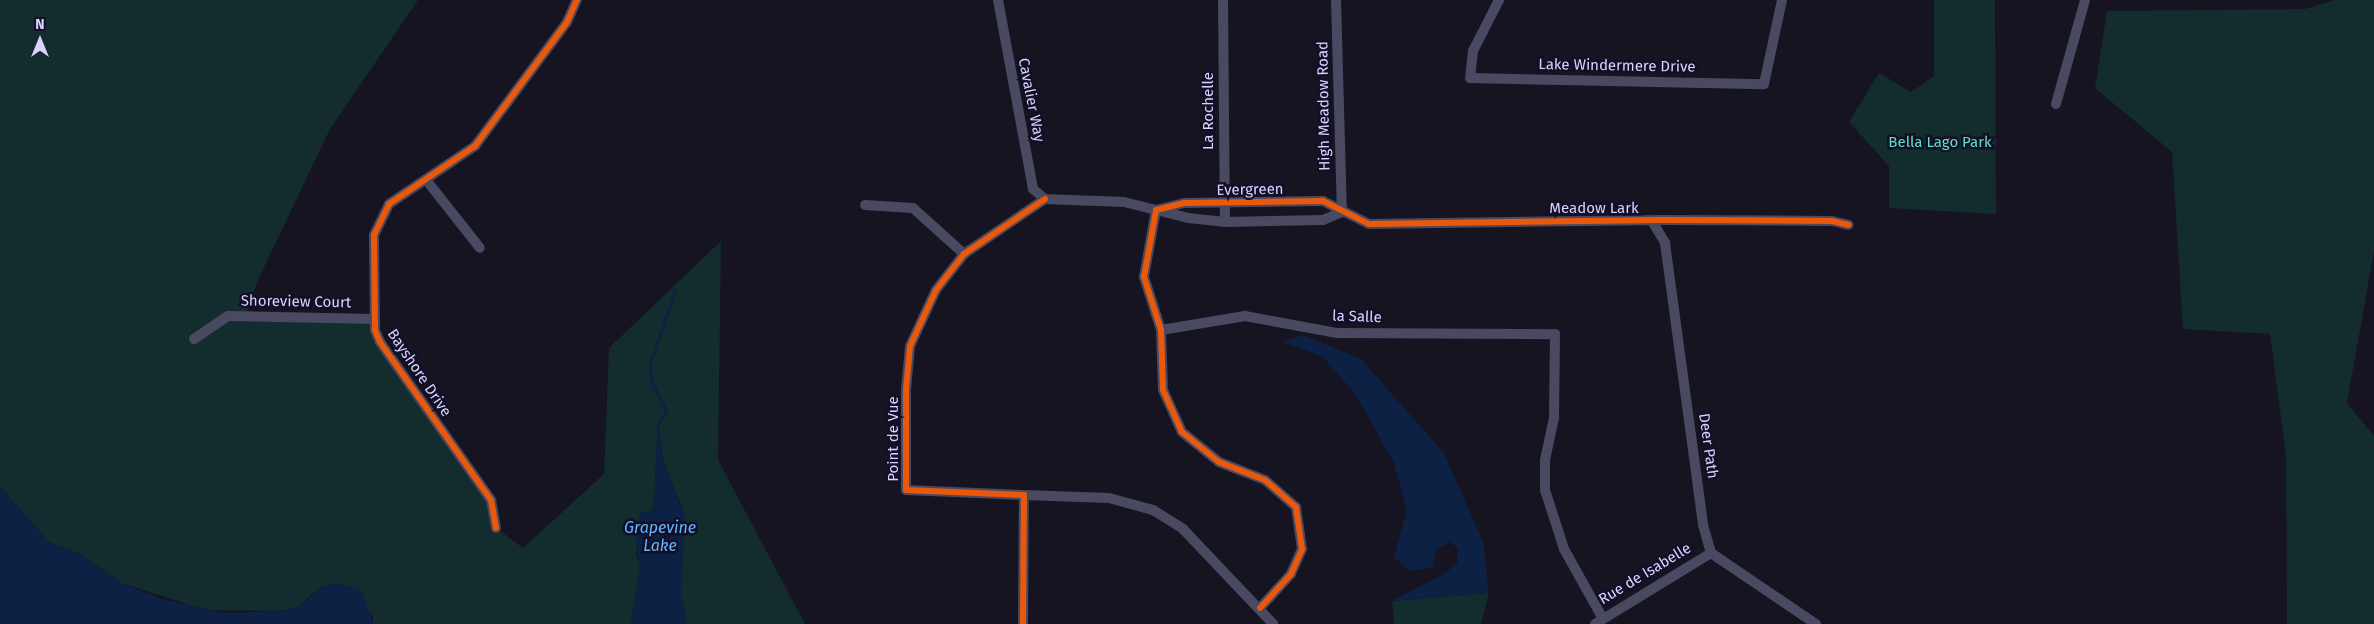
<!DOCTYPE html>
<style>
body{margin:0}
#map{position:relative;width:2374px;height:624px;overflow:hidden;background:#161421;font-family:"Fira Sans",sans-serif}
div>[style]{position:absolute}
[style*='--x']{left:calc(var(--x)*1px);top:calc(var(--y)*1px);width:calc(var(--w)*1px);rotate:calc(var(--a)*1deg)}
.green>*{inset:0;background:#132c2d}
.water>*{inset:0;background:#0d2144}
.stream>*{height:2.5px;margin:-1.25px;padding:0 1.25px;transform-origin:1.25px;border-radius:1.25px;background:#0d2144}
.street>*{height:10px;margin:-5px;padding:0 5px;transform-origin:5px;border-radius:5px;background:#4a4962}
.cycleway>*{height:6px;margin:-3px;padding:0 3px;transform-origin:3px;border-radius:3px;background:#e8590c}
span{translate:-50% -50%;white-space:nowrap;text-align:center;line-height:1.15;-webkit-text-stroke:5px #130f26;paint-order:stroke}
.street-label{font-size:15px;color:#d9d4ff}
.park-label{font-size:15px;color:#5fe0c0}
.water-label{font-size:16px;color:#62b6ff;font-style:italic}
.north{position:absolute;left:15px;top:15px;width:50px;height:50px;-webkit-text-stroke:4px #130f26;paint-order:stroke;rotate:0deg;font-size:14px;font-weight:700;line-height:20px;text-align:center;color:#d9d4ff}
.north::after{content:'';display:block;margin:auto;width:18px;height:22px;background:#d9d4ff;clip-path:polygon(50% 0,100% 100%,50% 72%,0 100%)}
</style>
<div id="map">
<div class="green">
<div style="clip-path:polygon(0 0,418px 0,330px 129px,257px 282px,247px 314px,375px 319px,375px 330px,491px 500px,496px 528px,523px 548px,604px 474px,609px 348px,721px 241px,718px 460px,805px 624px,687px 624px,681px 595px,682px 508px,664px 463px,658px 424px,654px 504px,636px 552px,640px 567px,631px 624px,373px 624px,373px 616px,313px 593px,297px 608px,278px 611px,206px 610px,121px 583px,80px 554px,49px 542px,0 487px)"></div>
<div style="clip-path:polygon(1934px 0,1995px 0,1996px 214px,1889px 208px,1889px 166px,1849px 122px,1879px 73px,1911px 92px,1934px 76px)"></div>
<div style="clip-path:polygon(2335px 0,2374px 0,2374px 251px,2347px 403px,2374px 436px,2374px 624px,2287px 624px,2286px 455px,2270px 334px,2183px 329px,2172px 152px,2095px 88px,2107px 11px,2305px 9px)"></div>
<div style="clip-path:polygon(1489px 593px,1481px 624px,1394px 624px,1392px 601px)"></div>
</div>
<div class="water">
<div style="clip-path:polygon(1303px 335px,1361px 359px,1444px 453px,1483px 542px,1489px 593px,1392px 601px,1444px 574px,1457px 563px,1458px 548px,1450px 542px,1436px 549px,1433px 567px,1409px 571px,1394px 557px,1407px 511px,1394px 463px,1356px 395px,1323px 357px,1283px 342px)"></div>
<div style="clip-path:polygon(658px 421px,664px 463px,685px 517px,681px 595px,687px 624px,631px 624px,640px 567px,635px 537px,641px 512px,652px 511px,654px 505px)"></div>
<div style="clip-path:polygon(0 487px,49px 542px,80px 554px,121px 583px,162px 599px,226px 613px,278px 611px,297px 608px,323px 586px,339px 583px,363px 592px,373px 624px,0 624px)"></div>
</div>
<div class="stream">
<div style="--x:658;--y:424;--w:15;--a:-58"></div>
<div style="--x:666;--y:411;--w:34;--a:-116"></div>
<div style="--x:651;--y:380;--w:16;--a:-94"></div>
<div style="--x:650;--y:364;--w:77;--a:-71.1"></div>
</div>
<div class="street">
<div style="--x:998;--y:0;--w:192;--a:79.5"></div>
<div style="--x:1033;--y:189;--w:16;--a:40"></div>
<div style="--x:1223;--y:0;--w:222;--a:89.5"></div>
<div style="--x:1336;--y:0;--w:212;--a:88.4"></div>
<div style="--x:1499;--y:0;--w:57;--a:117"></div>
<div style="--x:1473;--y:51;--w:27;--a:96"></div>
<div style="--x:1470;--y:78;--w:294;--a:1.2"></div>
<div style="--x:1764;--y:84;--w:86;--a:-77.9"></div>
<div style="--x:2056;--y:104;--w:108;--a:-74.4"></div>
<div style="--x:427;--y:181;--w:85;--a:51.7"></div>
<div style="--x:1045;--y:199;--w:79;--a:2.2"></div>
<div style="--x:1124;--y:202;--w:66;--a:14"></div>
<div style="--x:1188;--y:218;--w:37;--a:6"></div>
<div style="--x:1225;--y:222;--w:98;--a:-1.2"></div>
<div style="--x:1323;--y:220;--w:21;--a:-23"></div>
<div style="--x:865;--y:205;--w:48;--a:3.6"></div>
<div style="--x:913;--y:208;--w:69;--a:42"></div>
<div style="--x:1156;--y:210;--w:29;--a:-14"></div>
<div style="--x:1184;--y:203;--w:139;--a:-0.8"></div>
<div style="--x:1323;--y:201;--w:51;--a:26.6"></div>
<div style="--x:1369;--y:224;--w:293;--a:-0.8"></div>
<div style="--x:1662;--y:220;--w:170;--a:0.3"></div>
<div style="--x:1832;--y:221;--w:17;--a:13"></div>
<div style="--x:1156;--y:210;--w:68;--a:100.2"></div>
<div style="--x:1144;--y:277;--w:56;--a:72.2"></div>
<div style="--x:1161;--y:330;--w:60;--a:88.1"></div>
<div style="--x:1163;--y:390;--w:46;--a:65.7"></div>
<div style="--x:1182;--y:432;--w:48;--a:39"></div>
<div style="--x:1219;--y:462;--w:49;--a:21.4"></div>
<div style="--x:1265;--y:480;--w:41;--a:41.1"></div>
<div style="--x:1296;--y:507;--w:42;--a:81.9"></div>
<div style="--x:1302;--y:549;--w:27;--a:114"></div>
<div style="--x:1291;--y:574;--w:46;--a:132.4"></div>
<div style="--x:1652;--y:221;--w:26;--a:59"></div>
<div style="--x:1665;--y:243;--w:285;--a:82.3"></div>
<div style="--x:1703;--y:525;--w:29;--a:74"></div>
<div style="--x:1711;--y:553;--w:127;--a:34.1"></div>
<div style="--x:1161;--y:330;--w:85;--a:-9.5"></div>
<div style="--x:1245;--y:316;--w:94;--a:10.5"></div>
<div style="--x:1337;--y:333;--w:218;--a:0.3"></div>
<div style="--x:1555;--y:334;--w:84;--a:90.7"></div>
<div style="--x:1554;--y:418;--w:43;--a:102.1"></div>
<div style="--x:1545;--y:460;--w:30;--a:90"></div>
<div style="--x:1545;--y:490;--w:62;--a:72.1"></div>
<div style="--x:1564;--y:549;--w:78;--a:60.8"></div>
<div style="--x:194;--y:339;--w:41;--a:-34.1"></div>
<div style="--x:228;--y:316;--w:147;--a:1.2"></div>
<div style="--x:1024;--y:495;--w:85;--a:2"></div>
<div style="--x:1109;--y:498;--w:46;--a:15.3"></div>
<div style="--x:1153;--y:510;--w:36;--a:32"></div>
<div style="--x:1183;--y:529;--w:131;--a:46.5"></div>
<div style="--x:496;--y:528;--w:28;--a:-100"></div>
<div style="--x:491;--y:500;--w:193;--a:-125.1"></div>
<div style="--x:380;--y:342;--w:13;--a:-113"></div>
<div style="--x:375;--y:330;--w:95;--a:-90.6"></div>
<div style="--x:374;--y:235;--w:34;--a:-64"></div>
<div style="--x:389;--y:204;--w:104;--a:-34"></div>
<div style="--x:475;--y:146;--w:154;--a:-53.4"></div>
<div style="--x:567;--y:22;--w:24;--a:-66"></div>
<div style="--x:1023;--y:624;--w:129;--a:-89.6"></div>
<div style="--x:1024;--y:495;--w:118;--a:-177.6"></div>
<div style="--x:906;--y:490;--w:100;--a:-90"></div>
<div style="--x:906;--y:390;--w:44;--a:-84.8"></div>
<div style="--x:910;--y:346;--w:62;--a:-65.1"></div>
<div style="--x:936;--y:290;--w:46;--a:-52.1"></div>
<div style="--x:964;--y:254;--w:98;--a:-34.2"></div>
<div style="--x:1595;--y:624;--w:136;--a:-31.5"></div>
</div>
<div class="cycleway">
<div style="--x:496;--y:528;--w:28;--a:-100"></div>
<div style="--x:491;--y:500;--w:193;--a:-125.1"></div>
<div style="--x:380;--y:342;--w:13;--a:-113"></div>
<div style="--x:375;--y:330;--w:95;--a:-90.6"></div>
<div style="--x:374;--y:235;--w:34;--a:-64"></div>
<div style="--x:389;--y:204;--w:104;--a:-34"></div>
<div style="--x:475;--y:146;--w:154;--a:-53.4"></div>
<div style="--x:567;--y:22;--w:24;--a:-66"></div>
<div style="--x:1260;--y:608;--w:46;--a:-47.6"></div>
<div style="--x:1291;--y:574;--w:27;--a:-66"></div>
<div style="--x:1302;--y:549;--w:42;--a:-98.1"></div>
<div style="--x:1296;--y:507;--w:41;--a:-138.9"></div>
<div style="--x:1265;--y:480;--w:49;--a:-158.6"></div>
<div style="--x:1219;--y:462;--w:48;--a:-141"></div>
<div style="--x:1182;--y:432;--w:46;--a:-114.3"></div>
<div style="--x:1163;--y:390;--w:60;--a:-91.9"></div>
<div style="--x:1161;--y:330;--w:56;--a:-107.8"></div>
<div style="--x:1144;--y:277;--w:68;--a:-79.8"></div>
<div style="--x:1156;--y:210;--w:29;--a:-14"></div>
<div style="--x:1184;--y:203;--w:139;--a:-0.8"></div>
<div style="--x:1323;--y:201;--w:51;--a:26.6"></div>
<div style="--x:1369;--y:224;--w:293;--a:-0.8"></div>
<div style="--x:1662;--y:220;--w:170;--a:0.3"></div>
<div style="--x:1832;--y:221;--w:17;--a:13"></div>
<div style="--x:1023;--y:624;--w:129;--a:-89.6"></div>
<div style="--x:1024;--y:495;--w:118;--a:-177.6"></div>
<div style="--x:906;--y:490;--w:100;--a:-90"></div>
<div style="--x:906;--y:390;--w:44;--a:-84.8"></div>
<div style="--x:910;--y:346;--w:62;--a:-65.1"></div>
<div style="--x:936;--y:290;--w:46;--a:-52.1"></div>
<div style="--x:964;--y:254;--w:98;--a:-34.2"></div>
</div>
<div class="street-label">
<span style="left:1617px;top:66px;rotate:1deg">Lake Windermere Drive</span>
<span style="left:1031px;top:100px;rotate:79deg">Cavalier Way</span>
<span style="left:1324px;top:106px;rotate:-91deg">High Meadow Road</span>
<span style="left:1209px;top:111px;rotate:-90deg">La Rochelle</span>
<span style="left:1250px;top:190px;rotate:-1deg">Evergreen</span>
<span style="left:1594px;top:209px">Meadow Lark</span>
<span style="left:296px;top:302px;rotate:1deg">Shoreview Court</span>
<span style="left:1357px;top:317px;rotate:2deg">la Salle</span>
<span style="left:419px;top:373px;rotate:56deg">Bayshore Drive</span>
<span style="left:894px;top:439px;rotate:-90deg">Point de Vue</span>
<span style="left:1708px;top:446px;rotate:82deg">Deer Path</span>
<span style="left:1645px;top:574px;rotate:-31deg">Rue de Isabelle</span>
</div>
<div class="park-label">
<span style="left:1940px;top:143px">Bella Lago Park</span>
</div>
<div class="water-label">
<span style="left:660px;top:537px">Grapevine<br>Lake</span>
</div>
<div class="north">N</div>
</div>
